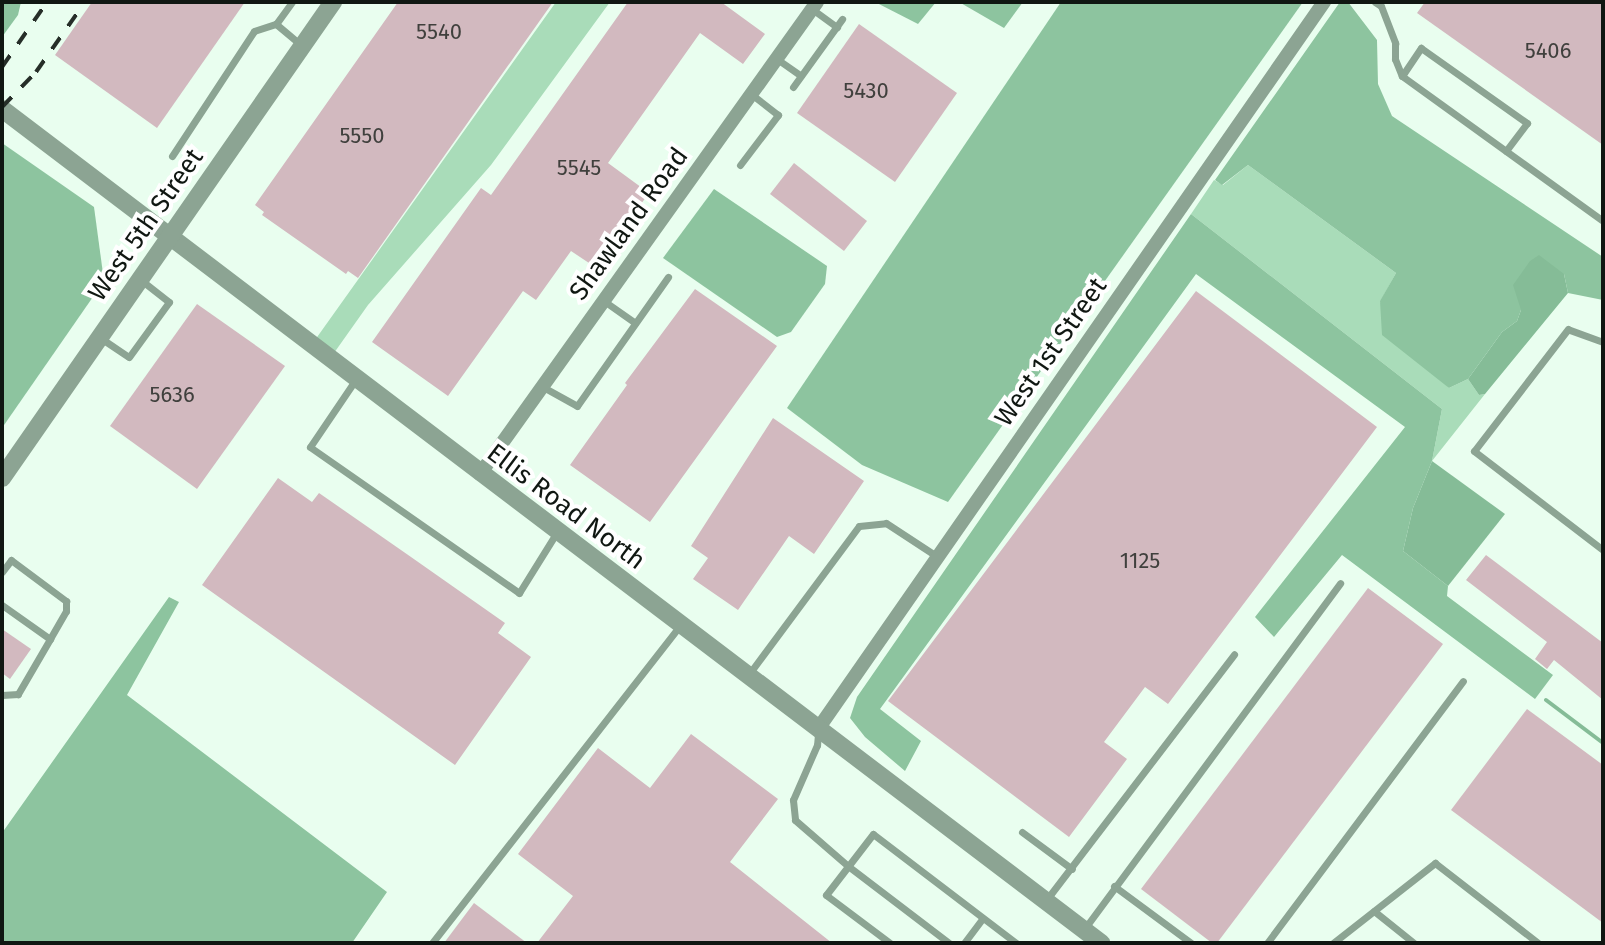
<!DOCTYPE html>
<style>
body{margin:0}
#map{position:relative;width:1605px;height:945px;overflow:hidden;background:#e9feef;font-family:"Fira Sans",sans-serif}
div>[style]{position:absolute}
[style*='--x']{left:calc(var(--x)*1px);top:calc(var(--y)*1px);width:calc(var(--w)*1px);rotate:calc(var(--a)*1deg)}
.green>*{inset:0;background:#a9dcb9}
.forest>*{inset:0;background:#8dc49f}
.water>*{inset:0;background:#85bc97}
.stream>*{height:4px;margin:-2px;padding:0 2px;transform-origin:2px;border-radius:2px;background:#85bc97}
.building>*{inset:0;background:#d2b9bf}
.service>*{height:7px;margin:-3.5px;padding:0 3.5px;transform-origin:3.5px;border-radius:3.5px;background:#8ca493}
.minor>*{height:14px;margin:-7px;padding:0 7px;transform-origin:7px;border-radius:7px;background:#8ca493}
.tertiary>*{height:18px;margin:-9px;padding:0 9px;transform-origin:9px;border-radius:9px;background:#8ca493}
.rail>*{height:4px;margin-top:-2px;transform-origin:0;background:repeating-linear-gradient(90deg,#262e28 0 14px,transparent 0 28px)}
span{translate:-50% -50%;white-space:nowrap;text-align:center;line-height:1.15;-webkit-text-stroke:8px #fff;paint-order:stroke}
.number-label{font-size:22px;color:#40403d}
.number-label span{-webkit-text-stroke-width:0}
.street-label{font-size:26px;color:#101712}
.frame{position:absolute;inset:0;border:4px solid #101712;pointer-events:none}
</style>
<div id="map">
<div class="green">
<div style="clip-path:polygon(556px 2px,610px 2px,491px 165px,368px 305px,334px 353px,315px 340px)"></div>
<div style="clip-path:polygon(1248px 165px,1396px 273px,1380px 302px,1449px 388px,1468px 379px,1479px 395px,1485px 394px,1432px 461px,1442px 409px,1191px 214px,1214px 180px,1223px 185px)"></div>
</div>
<div class="forest">
<div style="clip-path:polygon(2px 2px,21px 2px,18px 15px,2px 37px)"></div>
<div style="clip-path:polygon(875px 2px,936px 2px,918px 24px)"></div>
<div style="clip-path:polygon(959px 2px,1023px 2px,1004px 28px)"></div>
<div style="clip-path:polygon(1061px 2px,1303px 2px,948px 502px,862px 465px,787px 408px)"></div>
<div style="clip-path:polygon(1340px 2px,1348px 2px,1377px 40px,1378px 84px,1392px 116px,1603px 257px,1603px 300px,1568px 293px,1564px 274px,1521px 310px,1517px 321px,1502px 332px,1468px 379px,1449px 388px,1382px 335px,1380px 301px,1396px 273px,1248px 165px,1222px 185px,1215px 180px)"></div>
<div style="clip-path:polygon(2px 143px,94px 207px,104px 281px,2px 428px)"></div>
<div style="clip-path:polygon(714px 189px,827px 266px,825px 284px,791px 332px,777px 337px,663px 258px)"></div>
<div style="clip-path:polygon(1191px 214px,1442px 409px,1432px 461px,1413px 508px,1403px 551px,1448px 586px,1447px 596px,1553px 675px,1535px 699px,1342px 555px,1274px 637px,1255px 617px,1405px 427px,1196px 274px,880px 709px,921px 741px,905px 771px,865px 737px,850px 718px,857px 697px)"></div>
<div style="clip-path:polygon(169px 597px,179px 602px,127px 695px,387px 892px,352px 943px,2px 943px,2px 833px)"></div>
</div>
<div class="water">
<div style="clip-path:polygon(1539px 255px,1564px 274px,1568px 293px,1485px 394px,1479px 395px,1468px 379px,1502px 332px,1517px 321px,1521px 310px,1513px 285px,1530px 261px)"></div>
<div style="clip-path:polygon(1432px 461px,1505px 514px,1448px 586px,1403px 551px,1413px 508px)"></div>
</div>
<div class="stream">
<div style="--x:1546;--y:700;--w:71;--a:37"></div>
</div>
<div class="building">
<div style="clip-path:polygon(92px 2px,245px 2px,157px 128px,55px 55px)"></div>
<div style="clip-path:polygon(398px 2px,553px 2px,358px 278px,348px 271px,346px 274px,262px 215px,264px 212px,255px 205px)"></div>
<div style="clip-path:polygon(628px 2px,721px 2px,765px 34px,743px 64px,700px 33px,608px 163px,649px 193px,595px 267px,571px 251px,536px 300px,523px 291px,448px 396px,372px 342px,481px 188px,491px 195px)"></div>
<div style="clip-path:polygon(1425px 2px,1603px 2px,1603px 145px,1417px 13px)"></div>
<div style="clip-path:polygon(859px 24px,957px 93px,895px 182px,797px 113px)"></div>
<div style="clip-path:polygon(794px 163px,867px 221px,844px 251px,770px 194px)"></div>
<div style="clip-path:polygon(695px 289px,777px 346px,650px 522px,570px 465px,627px 385px,625px 383px)"></div>
<div style="clip-path:polygon(1196px 291px,1377px 427px,1168px 704px,1145px 687px,1104px 742px,1127px 759px,1069px 837px,888px 701px)"></div>
<div style="clip-path:polygon(197px 304px,285px 366px,197px 489px,110px 426px)"></div>
<div style="clip-path:polygon(773px 418px,864px 481px,814px 554px,789px 536px,738px 610px,693px 579px,708px 558px,691px 546px)"></div>
<div style="clip-path:polygon(278px 478px,312px 502px,319px 493px,411px 557px,505px 623px,498px 633px,531px 657px,455px 765px,202px 585px)"></div>
<div style="clip-path:polygon(1486px 555px,1603px 643px,1603px 700px,1554px 660px,1547px 669px,1535px 659px,1547px 642px,1466px 580px)"></div>
<div style="clip-path:polygon(1368px 588px,1443px 644px,1217px 943px,1212px 943px,1141px 889px)"></div>
<div style="clip-path:polygon(2px 629px,31px 649px,10px 679px,2px 673px)"></div>
<div style="clip-path:polygon(1527px 709px,1603px 765px,1603px 923px,1451px 810px)"></div>
<div style="clip-path:polygon(691px 734px,778px 799px,730px 862px,832px 943px,537px 943px,573px 896px,518px 854px,598px 748px,650px 788px)"></div>
<div style="clip-path:polygon(474px 903px,527px 943px,444px 943px)"></div>
</div>
<div class="service">
<div style="--x:292;--y:2;--w:27;--a:126"></div>
<div style="--x:276;--y:24;--w:34;--a:40"></div>
<div style="--x:1375;--y:2;--w:7;--a:34"></div>
<div style="--x:1381;--y:6;--w:40;--a:69"></div>
<div style="--x:1395;--y:43;--w:16;--a:90"></div>
<div style="--x:1395;--y:59;--w:18;--a:68"></div>
<div style="--x:1402;--y:76;--w:246;--a:35.8"></div>
<div style="--x:812;--y:9;--w:31;--a:36"></div>
<div style="--x:777;--y:59;--w:29;--a:35"></div>
<div style="--x:1402;--y:76;--w:34;--a:-56"></div>
<div style="--x:1421;--y:48;--w:130;--a:35.3"></div>
<div style="--x:1527;--y:123;--w:35;--a:127"></div>
<div style="--x:793;--y:87;--w:84;--a:-54.2"></div>
<div style="--x:172;--y:156;--w:149;--a:-56.7"></div>
<div style="--x:254;--y:31;--w:23;--a:-18"></div>
<div style="--x:740;--y:165;--w:63;--a:-52.8"></div>
<div style="--x:778;--y:115;--w:34;--a:-142"></div>
<div style="--x:604;--y:301;--w:38;--a:35"></div>
<div style="--x:102;--y:339;--w:32;--a:34"></div>
<div style="--x:129;--y:357;--w:68;--a:-54"></div>
<div style="--x:169;--y:302;--w:36;--a:-142"></div>
<div style="--x:1603;--y:342;--w:37;--a:-160"></div>
<div style="--x:1568;--y:329;--w:154;--a:127.6"></div>
<div style="--x:1474;--y:451;--w:163;--a:37.5"></div>
<div style="--x:356;--y:379;--w:82;--a:124.1"></div>
<div style="--x:310;--y:447;--w:255;--a:34.9"></div>
<div style="--x:519;--y:593;--w:72;--a:-58.1"></div>
<div style="--x:543;--y:387;--w:39;--a:29"></div>
<div style="--x:577;--y:406;--w:158;--a:-54.8"></div>
<div style="--x:2;--y:572;--w:15;--a:-53"></div>
<div style="--x:11;--y:560;--w:69;--a:36.7"></div>
<div style="--x:66;--y:601;--w:10;--a:90"></div>
<div style="--x:66;--y:611;--w:32;--a:120"></div>
<div style="--x:2;--y:605;--w:59;--a:35.3"></div>
<div style="--x:50;--y:639;--w:64;--a:120.2"></div>
<div style="--x:18;--y:694;--w:16;--a:176"></div>
<div style="--x:749;--y:674;--w:184;--a:-53.4"></div>
<div style="--x:859;--y:526;--w:27;--a:-6"></div>
<div style="--x:886;--y:523;--w:62;--a:33.2"></div>
<div style="--x:818;--y:734;--w:11;--a:95"></div>
<div style="--x:817;--y:745;--w:60;--a:113.6"></div>
<div style="--x:793;--y:800;--w:20;--a:84"></div>
<div style="--x:795;--y:820;--w:70;--a:41"></div>
<div style="--x:848;--y:866;--w:127;--a:37.3"></div>
<div style="--x:1022;--y:832;--w:62;--a:36.5"></div>
<div style="--x:1114;--y:886;--w:96;--a:36.5"></div>
<div style="--x:1047;--y:899;--w:308;--a:-52.6"></div>
<div style="--x:1374;--y:911;--w:51;--a:38.7"></div>
<div style="--x:1085;--y:928;--w:429;--a:-53.5"></div>
<div style="--x:432;--y:943;--w:402;--a:-52"></div>
<div style="--x:890;--y:943;--w:80;--a:-143.1"></div>
<div style="--x:826;--y:895;--w:77;--a:-52.4"></div>
<div style="--x:873;--y:834;--w:180;--a:37.3"></div>
<div style="--x:964;--y:943;--w:31;--a:-53"></div>
<div style="--x:1267;--y:943;--w:327;--a:-53.2"></div>
<div style="--x:1333;--y:943;--w:130;--a:-38.1"></div>
<div style="--x:1435;--y:863;--w:130;--a:37.8"></div>
</div>
<div class="minor">
<div style="--x:480;--y:474;--w:580;--a:-54.47"></div>
<div style="--x:818;--y:729;--w:886;--a:-55.16"></div>
</div>
<div class="tertiary">
<div style="--x:2;--y:109;--w:1380;--a:37.19"></div>
<div style="--x:2;--y:478;--w:580;--a:-55.19"></div>
</div>
<div class="rail">
<div style="--x:2;--y:67;--w:79;--a:-55.3"></div>
<div style="--x:2;--y:107;--w:49;--a:-45.8"></div>
<div style="--x:36;--y:72;--w:85;--a:-55"></div>
</div>
<div class="number-label">
<span style="left:439px;top:32px">5540</span>
<span style="left:1548px;top:51px">5406</span>
<span style="left:866px;top:91px">5430</span>
<span style="left:362px;top:136px">5550</span>
<span style="left:579px;top:168px">5545</span>
<span style="left:172px;top:395px">5636</span>
<span style="left:1140px;top:561px">1125</span>
</div>
<div class="street-label">
<span style="left:629px;top:224px;rotate:-54deg">Shawland Road</span>
<span style="left:146px;top:225px;rotate:-55deg">West 5th Street</span>
<span style="left:1051px;top:352px;rotate:-55deg">West 1st Street</span>
<span style="left:566px;top:507px;rotate:37deg">Ellis Road North</span>
</div>
<div class="frame"></div>
</div>
